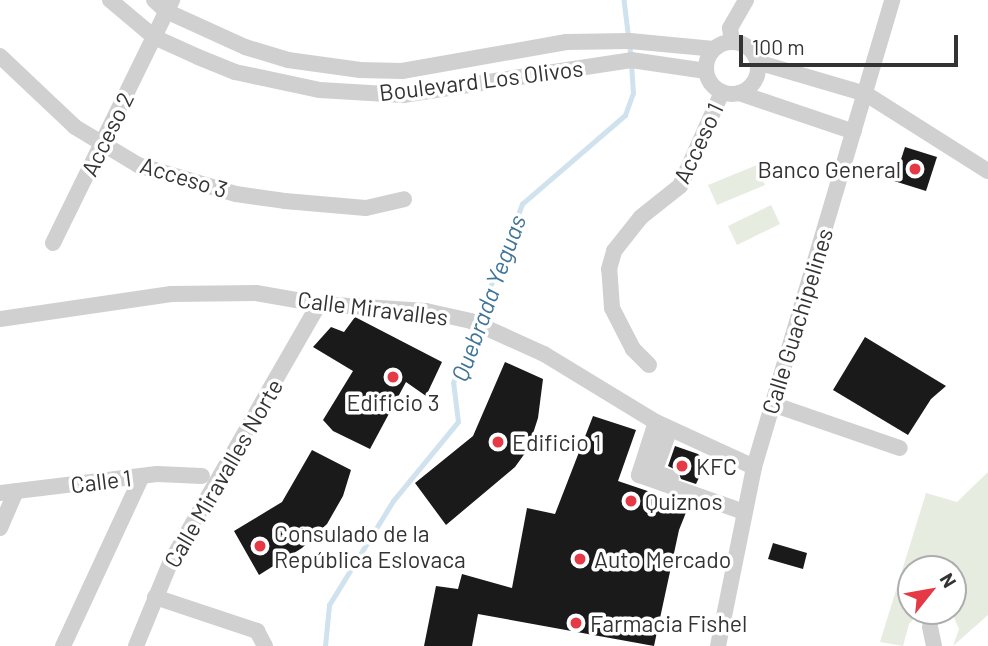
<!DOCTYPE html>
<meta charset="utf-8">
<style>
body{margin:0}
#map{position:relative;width:988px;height:646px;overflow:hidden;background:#fff;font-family:Barlow,sans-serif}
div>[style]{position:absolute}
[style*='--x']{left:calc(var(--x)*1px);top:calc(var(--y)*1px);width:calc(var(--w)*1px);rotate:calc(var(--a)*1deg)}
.green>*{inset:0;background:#e6ecdf}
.stream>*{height:4.5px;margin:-2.25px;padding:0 2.25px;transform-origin:2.25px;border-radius:2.25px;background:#cfe2ee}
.building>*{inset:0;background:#1a1a1a}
.minor>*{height:16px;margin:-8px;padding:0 8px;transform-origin:8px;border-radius:8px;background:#d0d0d0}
.minor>.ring{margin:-8px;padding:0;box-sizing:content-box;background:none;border:16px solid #d0d0d0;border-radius:50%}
.dots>*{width:19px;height:19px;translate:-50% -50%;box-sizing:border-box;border:4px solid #fff;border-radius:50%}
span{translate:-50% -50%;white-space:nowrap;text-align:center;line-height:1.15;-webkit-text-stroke:7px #fff;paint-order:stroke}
.street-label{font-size:23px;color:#333}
.poi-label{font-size:23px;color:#333}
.right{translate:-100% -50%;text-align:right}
.left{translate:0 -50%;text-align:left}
.water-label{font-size:24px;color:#3f7597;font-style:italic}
.north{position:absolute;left:897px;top:555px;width:70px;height:70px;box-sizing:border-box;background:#fff;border:2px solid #adadad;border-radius:50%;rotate:59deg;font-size:19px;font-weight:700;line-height:28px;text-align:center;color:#333}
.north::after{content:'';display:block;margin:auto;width:24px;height:32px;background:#e63946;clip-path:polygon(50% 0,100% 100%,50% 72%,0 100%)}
.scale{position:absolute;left:739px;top:35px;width:219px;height:32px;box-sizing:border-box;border:4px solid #333;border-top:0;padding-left:9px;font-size:21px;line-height:24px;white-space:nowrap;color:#333;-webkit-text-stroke:5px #fff;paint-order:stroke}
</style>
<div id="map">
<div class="green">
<div style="clip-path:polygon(757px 165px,765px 185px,717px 205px,708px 185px)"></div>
<div style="clip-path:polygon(771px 205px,780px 224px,737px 245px,728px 226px)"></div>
<div style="clip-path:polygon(988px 472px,988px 615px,953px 646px,959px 629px,951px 611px,953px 569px,911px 569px,911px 611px,921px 611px,909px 624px,903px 646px,880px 642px,926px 493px,957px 502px)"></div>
</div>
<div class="stream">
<div style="--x:624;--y:0;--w:56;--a:82.9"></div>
<div style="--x:325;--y:646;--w:41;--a:-84.4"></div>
<div style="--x:329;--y:605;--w:122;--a:-58.4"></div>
<div style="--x:393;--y:501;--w:102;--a:-50.6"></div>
<div style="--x:458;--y:422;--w:39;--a:-97"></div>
<div style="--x:453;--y:383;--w:192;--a:-68.9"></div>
<div style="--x:522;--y:204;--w:136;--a:-40.8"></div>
<div style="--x:625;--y:115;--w:23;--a:-70"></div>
<div style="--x:633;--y:93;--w:29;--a:-94"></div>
</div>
<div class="building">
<div style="clip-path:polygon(905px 147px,937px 157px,926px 191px,894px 181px)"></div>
<div style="clip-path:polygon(355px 317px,442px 362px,426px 396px,406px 382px,370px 449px,333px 431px,323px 420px,353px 371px,313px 347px,331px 327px,344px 332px)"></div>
<div style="clip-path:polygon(865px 337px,946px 386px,931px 399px,908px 435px,833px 390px)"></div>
<div style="clip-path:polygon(505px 362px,543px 379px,538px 418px,528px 449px,515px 467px,446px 525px,415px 483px,473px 436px)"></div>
<div style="clip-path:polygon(593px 416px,636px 430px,618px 481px,689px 505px,679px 530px,654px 646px,478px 614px,472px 646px,424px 646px,436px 586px,458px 589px,462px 574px,512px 588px,527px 508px,555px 514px)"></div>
<div style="clip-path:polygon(675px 446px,698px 454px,706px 463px,696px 484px,681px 479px,678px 471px,668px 466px)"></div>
<div style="clip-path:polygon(312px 450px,351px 470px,343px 496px,327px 524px,302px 548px,259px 575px,234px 531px,282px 502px)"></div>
<div style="clip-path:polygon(773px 543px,807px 553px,803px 569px,768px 559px)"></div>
</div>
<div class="minor">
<div style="--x:110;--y:0;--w:57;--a:40.1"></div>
<div style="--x:154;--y:37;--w:48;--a:24.4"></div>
<div style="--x:198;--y:57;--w:40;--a:22"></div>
<div style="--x:235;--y:72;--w:87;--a:12"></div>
<div style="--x:320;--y:90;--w:83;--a:3.4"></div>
<div style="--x:403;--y:95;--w:231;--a:-8.7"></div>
<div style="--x:631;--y:60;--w:76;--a:8.3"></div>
<div style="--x:154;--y:0;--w:16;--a:43"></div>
<div style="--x:166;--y:11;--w:87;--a:24.5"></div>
<div style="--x:245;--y:47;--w:45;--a:16.8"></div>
<div style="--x:288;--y:60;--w:73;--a:7.9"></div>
<div style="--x:360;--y:70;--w:42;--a:1.4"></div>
<div style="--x:402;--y:71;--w:167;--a:-10"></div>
<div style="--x:566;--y:42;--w:64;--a:-0.9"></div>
<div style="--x:630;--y:41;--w:84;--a:5.4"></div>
<div style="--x:732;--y:42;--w:14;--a:-98"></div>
<div style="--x:730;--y:28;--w:32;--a:-60"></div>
<div class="ring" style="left:706px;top:42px;width:36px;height:36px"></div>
<div style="--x:0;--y:56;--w:103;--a:43.4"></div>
<div style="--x:75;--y:127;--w:74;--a:31.1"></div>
<div style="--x:138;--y:165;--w:102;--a:16.5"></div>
<div style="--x:236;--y:194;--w:49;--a:8.1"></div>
<div style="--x:285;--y:201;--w:81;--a:4.9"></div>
<div style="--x:366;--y:208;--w:39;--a:-13"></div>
<div style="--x:757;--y:62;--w:114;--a:16.4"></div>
<div style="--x:866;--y:94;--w:144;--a:32.3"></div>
<div style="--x:739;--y:93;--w:121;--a:18.7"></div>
<div style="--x:53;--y:243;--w:271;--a:-63.9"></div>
<div style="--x:0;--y:319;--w:173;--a:-8.3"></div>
<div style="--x:171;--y:294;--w:85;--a:-0.7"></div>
<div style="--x:256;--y:293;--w:64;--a:9.9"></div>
<div style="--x:319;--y:304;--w:107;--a:3.7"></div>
<div style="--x:426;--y:311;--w:46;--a:12.5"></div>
<div style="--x:471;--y:321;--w:80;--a:24.3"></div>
<div style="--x:544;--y:354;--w:131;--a:31.3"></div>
<div style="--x:656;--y:422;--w:108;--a:24.7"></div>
<div style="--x:649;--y:365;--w:23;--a:-135"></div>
<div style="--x:633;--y:349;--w:46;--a:-117.1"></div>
<div style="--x:612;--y:308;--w:39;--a:-94"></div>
<div style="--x:609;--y:269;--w:19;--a:-74"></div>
<div style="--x:614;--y:251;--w:43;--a:-51.5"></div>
<div style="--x:641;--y:217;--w:50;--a:-38.5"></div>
<div style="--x:680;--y:186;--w:103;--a:-65.9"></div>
<div style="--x:772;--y:404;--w:135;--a:19"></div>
<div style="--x:656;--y:422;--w:56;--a:107.8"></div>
<div style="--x:639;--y:475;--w:111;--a:19.4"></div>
<div style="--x:670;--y:429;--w:46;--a:110.4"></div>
<div style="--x:654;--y:472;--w:18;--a:19"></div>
<div style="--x:0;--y:493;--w:158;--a:-6.9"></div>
<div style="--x:157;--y:474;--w:45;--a:2.5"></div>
<div style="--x:0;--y:528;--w:40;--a:-66.6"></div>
<div style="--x:155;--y:597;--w:108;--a:18.4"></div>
<div style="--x:257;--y:631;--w:17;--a:62"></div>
<div style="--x:930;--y:627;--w:19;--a:78"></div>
<div style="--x:63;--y:646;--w:187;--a:-65.1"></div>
<div style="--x:136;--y:646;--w:90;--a:-67.7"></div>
<div style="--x:170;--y:563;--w:299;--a:-60.1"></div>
<div style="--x:718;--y:646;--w:183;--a:-78.6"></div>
<div style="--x:754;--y:467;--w:487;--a:-73.5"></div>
</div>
<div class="dots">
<div style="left:915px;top:169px;background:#e63946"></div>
<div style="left:393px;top:377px;background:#e63946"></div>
<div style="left:498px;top:442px;background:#e63946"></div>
<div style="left:682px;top:466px;background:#e63946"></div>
<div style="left:631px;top:501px;background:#e63946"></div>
<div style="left:260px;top:546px;background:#e63946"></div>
<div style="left:580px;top:559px;background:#e63946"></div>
<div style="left:576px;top:623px;background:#e63946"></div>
</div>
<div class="street-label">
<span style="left:481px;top:80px;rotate:-7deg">Boulevard Los Olivos</span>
<span style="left:107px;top:134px;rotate:-64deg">Acceso 2</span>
<span style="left:698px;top:143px;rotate:-65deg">Acceso 1</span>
<span style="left:184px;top:177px;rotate:17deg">Acceso 3</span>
<span style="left:373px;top:308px;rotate:7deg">Calle Miravalles</span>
<span style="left:797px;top:321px;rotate:-73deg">Calle Guachipelines</span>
<span style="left:223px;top:473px;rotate:-60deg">Calle Miravalles Norte</span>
<span style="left:101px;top:481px;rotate:-7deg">Calle 1</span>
</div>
<div class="poi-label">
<span class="right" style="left:901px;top:169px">Banco General</span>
<span style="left:393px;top:402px">Edificio 3</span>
<span class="left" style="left:512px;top:442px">Edificio 1</span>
<span class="left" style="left:696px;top:466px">KFC</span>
<span class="left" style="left:645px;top:501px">Quiznos</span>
<span class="left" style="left:274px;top:546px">Consulado de la<br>República Eslovaca</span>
<span class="left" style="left:594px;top:559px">Auto Mercado</span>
<span class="left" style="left:590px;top:623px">Farmacia Fishel</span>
</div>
<div class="water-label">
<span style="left:488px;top:298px;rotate:-70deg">Quebrada Yeguas</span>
</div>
<div class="north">N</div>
<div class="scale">100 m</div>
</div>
